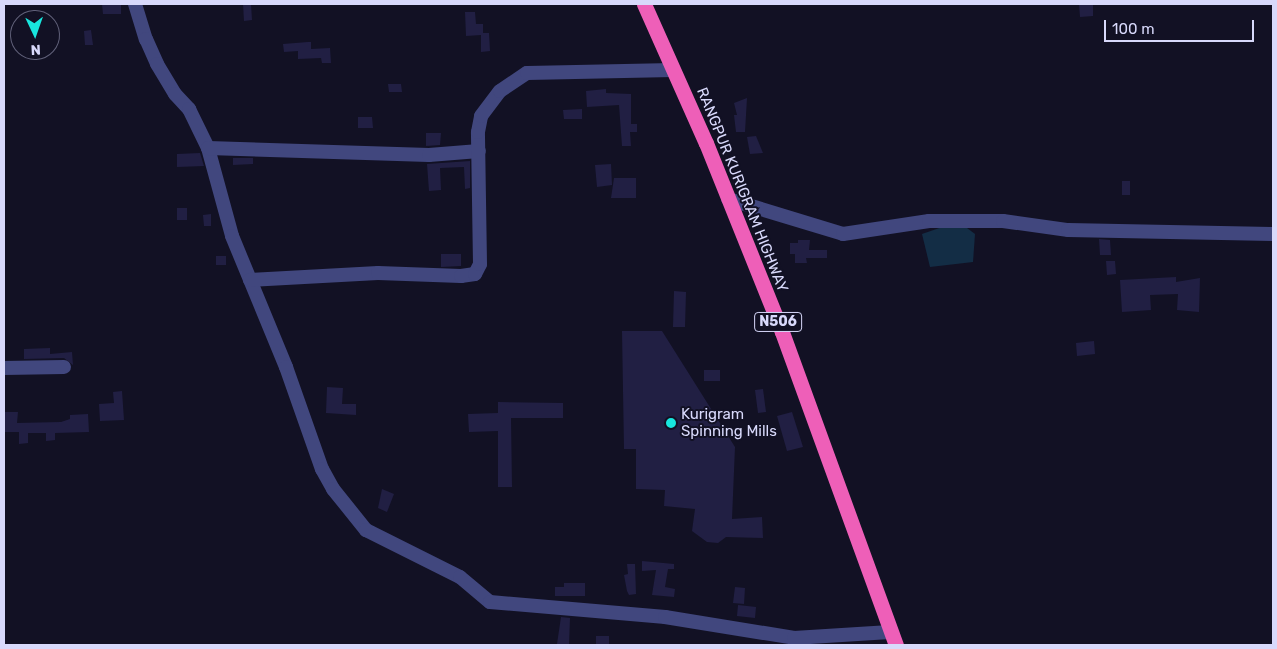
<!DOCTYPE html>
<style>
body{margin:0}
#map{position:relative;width:1277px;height:649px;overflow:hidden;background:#121124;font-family:Rubik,sans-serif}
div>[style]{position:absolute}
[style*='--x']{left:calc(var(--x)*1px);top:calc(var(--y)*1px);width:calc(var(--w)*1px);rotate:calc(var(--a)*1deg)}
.water>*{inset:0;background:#132d45}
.building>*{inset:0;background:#211f43}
.minor>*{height:14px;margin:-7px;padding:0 7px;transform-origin:7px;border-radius:7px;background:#41477e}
.highway>*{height:15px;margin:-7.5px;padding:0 7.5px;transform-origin:7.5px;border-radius:7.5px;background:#ee5fb8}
.dots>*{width:14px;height:14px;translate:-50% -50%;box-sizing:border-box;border:2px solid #121124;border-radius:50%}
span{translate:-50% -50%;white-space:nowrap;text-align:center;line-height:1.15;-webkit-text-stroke:4px #121124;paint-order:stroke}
.shield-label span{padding:1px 4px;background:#121124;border:1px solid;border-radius:4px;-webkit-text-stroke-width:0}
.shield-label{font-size:14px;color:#d8d9fb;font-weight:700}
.street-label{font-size:15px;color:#d8d9fb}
.poi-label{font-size:15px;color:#d8d9fb}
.left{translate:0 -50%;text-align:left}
.frame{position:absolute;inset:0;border:5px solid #d8d9fb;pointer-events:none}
.north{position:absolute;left:10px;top:10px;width:50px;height:50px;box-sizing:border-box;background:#121124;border:1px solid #61617a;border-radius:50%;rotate:177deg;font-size:14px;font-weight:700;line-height:20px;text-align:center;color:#d8d9fb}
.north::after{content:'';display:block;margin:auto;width:18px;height:22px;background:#18e6de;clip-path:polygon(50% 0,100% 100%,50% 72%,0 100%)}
.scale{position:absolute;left:1104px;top:20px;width:150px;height:22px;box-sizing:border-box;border:2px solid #d8d9fb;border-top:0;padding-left:6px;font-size:15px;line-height:18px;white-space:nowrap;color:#d8d9fb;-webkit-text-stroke:4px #121124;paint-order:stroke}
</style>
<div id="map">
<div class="water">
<div style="clip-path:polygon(948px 225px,967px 228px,975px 234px,973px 262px,930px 267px,922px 234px)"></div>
</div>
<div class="building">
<div style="clip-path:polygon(102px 4px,121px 4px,121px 14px,103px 14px)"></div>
<div style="clip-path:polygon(243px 4px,251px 4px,252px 20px,244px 21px)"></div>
<div style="clip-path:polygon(1079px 4px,1093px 4px,1093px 16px,1080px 17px)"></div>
<div style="clip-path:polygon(465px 12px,475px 12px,476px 24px,483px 24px,483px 33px,489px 33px,490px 51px,481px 52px,481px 35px,466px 36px)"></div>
<div style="clip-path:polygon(91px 30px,93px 45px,85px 45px,84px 31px)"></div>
<div style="clip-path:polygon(308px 42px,311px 42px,311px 49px,330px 48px,331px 63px,322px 63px,321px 58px,298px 59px,298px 51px,284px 52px,283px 44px)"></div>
<div style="clip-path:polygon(388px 84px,401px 84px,402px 92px,389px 92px)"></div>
<div style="clip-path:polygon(606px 89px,606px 93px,631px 94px,631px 124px,637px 124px,637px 132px,630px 132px,631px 146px,622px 146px,619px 105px,587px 107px,586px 91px)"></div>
<div style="clip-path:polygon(747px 98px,745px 132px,736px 132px,734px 115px,737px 115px,734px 103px)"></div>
<div style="clip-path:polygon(582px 109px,582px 119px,564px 119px,563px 110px)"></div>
<div style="clip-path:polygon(358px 117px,372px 117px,373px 128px,358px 128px)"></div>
<div style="clip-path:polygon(426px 133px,441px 133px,440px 145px,426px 146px)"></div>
<div style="clip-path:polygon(756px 136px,763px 153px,750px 154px,747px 137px)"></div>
<div style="clip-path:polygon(200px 153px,204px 166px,177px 167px,177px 154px)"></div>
<div style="clip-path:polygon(233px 158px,253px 158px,253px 164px,233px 165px)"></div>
<div style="clip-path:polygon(470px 161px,470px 188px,465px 189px,464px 167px,440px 168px,441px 190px,429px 191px,427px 164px)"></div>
<div style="clip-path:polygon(611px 164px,612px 185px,597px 187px,595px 165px)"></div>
<div style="clip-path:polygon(614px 178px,636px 178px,636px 198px,611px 198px)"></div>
<div style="clip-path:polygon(1122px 181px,1130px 181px,1130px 195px,1122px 195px)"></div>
<div style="clip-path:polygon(177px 208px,187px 208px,187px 220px,177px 220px)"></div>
<div style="clip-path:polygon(211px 214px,211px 226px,204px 226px,203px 215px)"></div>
<div style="clip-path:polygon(1099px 239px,1110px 240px,1111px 255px,1100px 255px)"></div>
<div style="clip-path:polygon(798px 240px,810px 240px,809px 250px,827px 250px,827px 258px,806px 258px,807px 263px,795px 263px,795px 254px,790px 254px,790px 243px,798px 243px)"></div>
<div style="clip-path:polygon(441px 254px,461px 254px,461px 266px,441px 267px)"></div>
<div style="clip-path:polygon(216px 256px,226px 256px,226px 265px,216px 265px)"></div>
<div style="clip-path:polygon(1106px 261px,1115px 261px,1116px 274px,1107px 275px)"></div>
<div style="clip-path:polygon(1176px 277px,1176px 282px,1200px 278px,1199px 312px,1177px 310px,1178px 294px,1150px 295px,1151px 310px,1122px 312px,1120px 280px)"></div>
<div style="clip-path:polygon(674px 291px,686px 292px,685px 327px,673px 327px)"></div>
<div style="clip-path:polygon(622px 331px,662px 331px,735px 447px,732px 519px,762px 517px,763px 538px,726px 537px,718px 543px,707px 542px,692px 531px,695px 509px,664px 506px,665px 490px,636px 489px,636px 449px,624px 449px)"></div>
<div style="clip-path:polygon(1094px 341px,1095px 354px,1077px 356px,1076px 343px)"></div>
<div style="clip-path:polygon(50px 348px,50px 354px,72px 352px,73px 365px,64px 358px,24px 359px,24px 349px)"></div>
<div style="clip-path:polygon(704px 370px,720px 370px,720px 381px,704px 381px)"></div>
<div style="clip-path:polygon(327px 387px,343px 388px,342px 404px,356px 404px,356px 415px,326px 413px)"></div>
<div style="clip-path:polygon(763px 389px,766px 412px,758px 413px,755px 390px)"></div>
<div style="clip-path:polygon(122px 391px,124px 420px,100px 421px,99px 404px,114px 403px,113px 392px)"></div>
<div style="clip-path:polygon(498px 402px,563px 403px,563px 418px,511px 418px,512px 487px,498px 487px,498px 431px,469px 432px,468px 414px,498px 413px)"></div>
<div style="clip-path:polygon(4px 412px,18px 412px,17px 423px,61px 422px,70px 419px,70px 415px,88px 414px,89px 432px,55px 433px,55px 440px,46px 441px,46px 433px,28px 433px,28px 443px,19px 444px,19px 432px,4px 432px)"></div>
<div style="clip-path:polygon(792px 412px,803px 447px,787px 451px,777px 416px)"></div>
<div style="clip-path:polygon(382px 489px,394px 494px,387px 512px,378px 508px)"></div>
<div style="clip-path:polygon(642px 561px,674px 564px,674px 569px,668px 569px,665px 587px,675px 589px,674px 597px,652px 595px,656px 570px,642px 571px)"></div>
<div style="clip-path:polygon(627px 564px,635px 564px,636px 594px,629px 595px,627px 591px,624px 575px,628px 574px)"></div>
<div style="clip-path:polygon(564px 583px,585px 583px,585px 596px,555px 596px,555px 587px,564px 587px)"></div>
<div style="clip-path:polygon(735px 587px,745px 588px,744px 604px,733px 603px)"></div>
<div style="clip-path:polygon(738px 605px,756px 607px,755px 618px,737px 616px)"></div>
<div style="clip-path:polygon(561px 617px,570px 618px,569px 645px,557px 644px)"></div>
<div style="clip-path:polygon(596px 636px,609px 636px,609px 645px,596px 645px)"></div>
</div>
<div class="minor">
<div style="--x:135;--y:4;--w:37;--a:73"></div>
<div style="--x:146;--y:39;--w:27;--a:66"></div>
<div style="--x:157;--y:64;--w:35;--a:59"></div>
<div style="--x:175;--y:94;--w:21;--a:47"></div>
<div style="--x:189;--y:109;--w:43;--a:64"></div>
<div style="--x:208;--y:148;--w:91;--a:74.7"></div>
<div style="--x:232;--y:236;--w:142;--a:67.6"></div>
<div style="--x:286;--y:367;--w:108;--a:70.6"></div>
<div style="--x:322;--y:469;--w:23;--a:61"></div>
<div style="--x:333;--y:489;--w:53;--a:51.2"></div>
<div style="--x:366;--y:530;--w:105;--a:26.6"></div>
<div style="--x:460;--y:577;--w:39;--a:40"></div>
<div style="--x:490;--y:602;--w:176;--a:4.9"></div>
<div style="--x:665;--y:617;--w:131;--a:9.2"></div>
<div style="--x:794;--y:638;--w:96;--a:-3.6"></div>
<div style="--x:208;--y:148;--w:221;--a:1.8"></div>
<div style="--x:429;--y:155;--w:50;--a:-4.6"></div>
<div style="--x:728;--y:199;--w:120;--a:16.9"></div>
<div style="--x:843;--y:234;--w:87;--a:-8.6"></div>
<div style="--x:929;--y:221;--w:74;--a:0"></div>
<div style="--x:1003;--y:221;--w:66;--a:7.9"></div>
<div style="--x:1068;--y:230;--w:205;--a:1.1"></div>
<div style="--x:250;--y:280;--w:128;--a:-3.1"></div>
<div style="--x:378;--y:273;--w:83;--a:2.1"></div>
<div style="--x:461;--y:276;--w:14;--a:-8"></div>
<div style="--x:475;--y:274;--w:11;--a:-63"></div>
<div style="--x:480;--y:264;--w:132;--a:-90.9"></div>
<div style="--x:478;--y:132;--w:16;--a:-79"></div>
<div style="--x:481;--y:116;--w:31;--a:-53"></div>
<div style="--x:500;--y:91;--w:32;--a:-34"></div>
<div style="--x:527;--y:73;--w:146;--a:-1.2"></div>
<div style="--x:4;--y:368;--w:60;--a:-1"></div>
</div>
<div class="highway">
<div style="--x:644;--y:4;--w:152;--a:66"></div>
<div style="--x:706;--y:143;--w:204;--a:68.1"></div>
<div style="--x:782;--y:332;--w:333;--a:70"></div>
</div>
<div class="dots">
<div style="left:671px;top:423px;background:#18e6de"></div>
</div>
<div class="shield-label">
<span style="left:778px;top:322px">N506</span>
</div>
<div class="street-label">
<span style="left:742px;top:190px;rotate:68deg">RANGPUR KURIGRAM HIGHWAY</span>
</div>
<div class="poi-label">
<span class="left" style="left:681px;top:423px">Kurigram<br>Spinning Mills</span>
</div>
<div class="frame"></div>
<div class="north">N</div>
<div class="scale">100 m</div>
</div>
